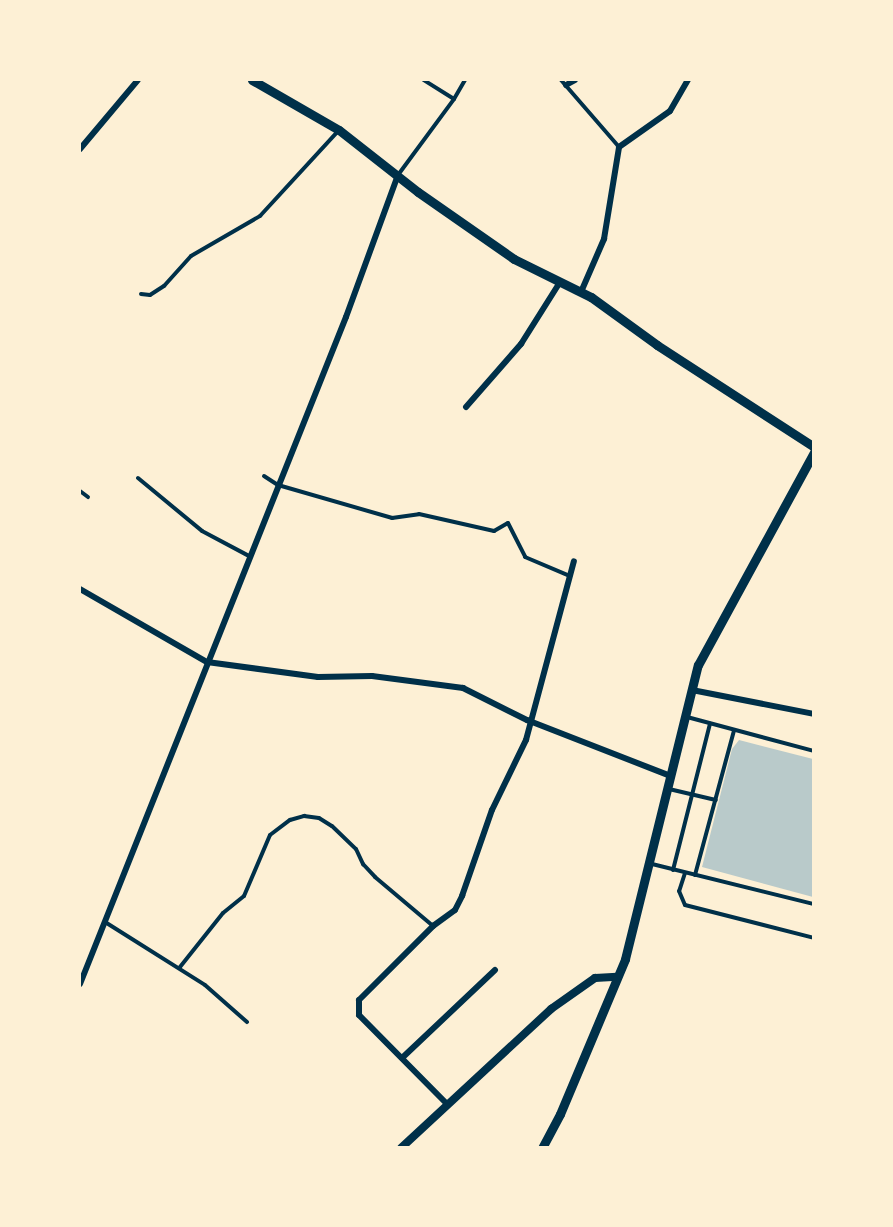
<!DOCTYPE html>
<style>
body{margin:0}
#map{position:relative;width:893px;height:1227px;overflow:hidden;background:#fdf0d5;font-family:Quicksand,sans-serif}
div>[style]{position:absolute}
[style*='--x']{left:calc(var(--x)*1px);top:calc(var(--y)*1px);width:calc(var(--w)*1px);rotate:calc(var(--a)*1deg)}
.green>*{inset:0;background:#b9caca}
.service>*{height:4px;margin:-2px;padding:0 2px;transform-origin:2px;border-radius:2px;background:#003049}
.minor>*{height:6px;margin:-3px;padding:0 3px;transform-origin:3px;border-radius:3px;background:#003049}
.tertiary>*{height:8px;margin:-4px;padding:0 4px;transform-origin:4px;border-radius:4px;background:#003049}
.secondary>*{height:9px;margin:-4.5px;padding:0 4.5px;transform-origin:4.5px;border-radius:4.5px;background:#003049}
span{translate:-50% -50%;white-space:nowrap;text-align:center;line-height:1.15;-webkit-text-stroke:4.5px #fdf0d5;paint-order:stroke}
.frame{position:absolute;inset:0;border:81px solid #fdf0d5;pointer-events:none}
</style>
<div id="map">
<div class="green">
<div style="clip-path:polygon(739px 740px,813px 759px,813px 897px,702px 867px,732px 749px)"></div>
</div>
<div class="service">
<div style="--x:561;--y:80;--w:89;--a:49.1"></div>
<div style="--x:454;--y:99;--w:22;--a:-60"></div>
<div style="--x:398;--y:175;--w:94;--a:-53.6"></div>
<div style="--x:454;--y:99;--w:36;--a:-148"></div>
<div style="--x:141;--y:294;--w:9;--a:6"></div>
<div style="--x:150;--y:295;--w:17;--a:-33"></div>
<div style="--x:164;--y:286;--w:40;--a:-48"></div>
<div style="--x:191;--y:256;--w:80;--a:-30.1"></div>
<div style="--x:260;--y:216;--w:117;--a:-47.4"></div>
<div style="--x:264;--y:476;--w:17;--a:33"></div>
<div style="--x:278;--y:485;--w:119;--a:16.1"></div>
<div style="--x:392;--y:518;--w:27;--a:-8"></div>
<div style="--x:419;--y:514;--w:77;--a:12.8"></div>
<div style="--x:494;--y:531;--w:16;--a:-30"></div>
<div style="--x:508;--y:523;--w:38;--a:63"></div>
<div style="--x:525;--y:557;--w:49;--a:22.9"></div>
<div style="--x:138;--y:478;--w:83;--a:39.6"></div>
<div style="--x:202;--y:531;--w:53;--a:28"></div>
<div style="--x:80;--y:491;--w:10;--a:37"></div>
<div style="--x:687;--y:717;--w:131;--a:15"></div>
<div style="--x:669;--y:789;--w:48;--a:13.2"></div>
<div style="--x:648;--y:863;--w:171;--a:13.9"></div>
<div style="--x:673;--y:870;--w:151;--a:-75.8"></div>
<div style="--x:685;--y:873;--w:19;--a:108"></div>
<div style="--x:679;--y:891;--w:15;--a:67"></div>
<div style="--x:685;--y:905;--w:133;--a:14.3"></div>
<div style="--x:695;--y:875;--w:150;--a:-74.9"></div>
<div style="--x:105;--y:922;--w:118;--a:32.2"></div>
<div style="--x:205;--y:985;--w:56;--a:41.4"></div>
<div style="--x:180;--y:967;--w:69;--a:-51.5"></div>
<div style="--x:223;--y:913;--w:27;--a:-39"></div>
<div style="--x:244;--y:896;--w:66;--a:-66.9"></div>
<div style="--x:270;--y:835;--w:25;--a:-37"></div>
<div style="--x:290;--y:820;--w:15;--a:-16"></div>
<div style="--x:304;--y:816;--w:15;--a:8"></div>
<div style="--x:319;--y:818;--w:15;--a:32"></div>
<div style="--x:332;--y:826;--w:33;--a:44"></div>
<div style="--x:356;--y:849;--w:17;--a:65"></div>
<div style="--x:363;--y:864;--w:18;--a:47"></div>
<div style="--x:375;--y:877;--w:76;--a:40.2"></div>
</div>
<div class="minor">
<div style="--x:566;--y:85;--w:10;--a:-29"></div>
<div style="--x:80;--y:149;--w:90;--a:-50"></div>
<div style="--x:581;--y:292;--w:58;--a:-66.5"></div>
<div style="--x:604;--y:239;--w:93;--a:-80.7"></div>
<div style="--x:619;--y:147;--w:62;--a:-35.2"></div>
<div style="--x:670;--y:111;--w:36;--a:-60"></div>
<div style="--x:466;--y:407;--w:84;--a:-48.9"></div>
<div style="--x:521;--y:344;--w:73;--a:-57.8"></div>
<div style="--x:80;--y:589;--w:146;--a:29.9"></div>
<div style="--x:207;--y:662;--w:112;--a:7.7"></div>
<div style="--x:318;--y:677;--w:54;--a:-1.1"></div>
<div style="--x:372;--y:676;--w:92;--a:7.5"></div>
<div style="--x:463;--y:688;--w:72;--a:26.6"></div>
<div style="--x:527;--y:720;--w:151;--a:21.3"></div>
<div style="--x:692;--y:690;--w:124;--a:11.1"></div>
<div style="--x:80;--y:984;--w:718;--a:-68.26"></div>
<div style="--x:346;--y:317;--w:151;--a:-69.9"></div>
<div style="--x:402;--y:1058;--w:128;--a:-43.4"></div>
<div style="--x:447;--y:1104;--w:125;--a:-134.7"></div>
<div style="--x:359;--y:1015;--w:15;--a:-90"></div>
<div style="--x:359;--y:1000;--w:105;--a:-45"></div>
<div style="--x:433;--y:926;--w:27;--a:-36"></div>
<div style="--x:455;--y:910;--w:16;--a:-63"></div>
<div style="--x:462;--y:896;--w:91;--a:-70.8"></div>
<div style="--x:492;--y:810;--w:78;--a:-64.1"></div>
<div style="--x:526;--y:740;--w:185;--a:-75"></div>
</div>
<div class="tertiary">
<div style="--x:401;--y:1148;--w:205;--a:-42.8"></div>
<div style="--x:551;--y:1009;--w:54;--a:-35.2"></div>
<div style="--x:595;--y:978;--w:22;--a:-3"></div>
</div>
<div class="secondary">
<div style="--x:252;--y:80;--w:100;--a:29.9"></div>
<div style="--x:339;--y:130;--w:100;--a:38.1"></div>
<div style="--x:418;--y:192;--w:117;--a:34.9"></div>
<div style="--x:514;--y:259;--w:86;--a:26.3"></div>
<div style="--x:591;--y:297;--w:82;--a:36"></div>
<div style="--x:657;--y:345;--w:187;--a:33"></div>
<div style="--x:542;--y:1148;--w:38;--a:-62"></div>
<div style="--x:560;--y:1114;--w:168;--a:-67.2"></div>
<div style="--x:625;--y:959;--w:303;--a:-76.1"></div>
<div style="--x:698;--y:665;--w:243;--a:-61.4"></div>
</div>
<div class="frame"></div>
</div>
